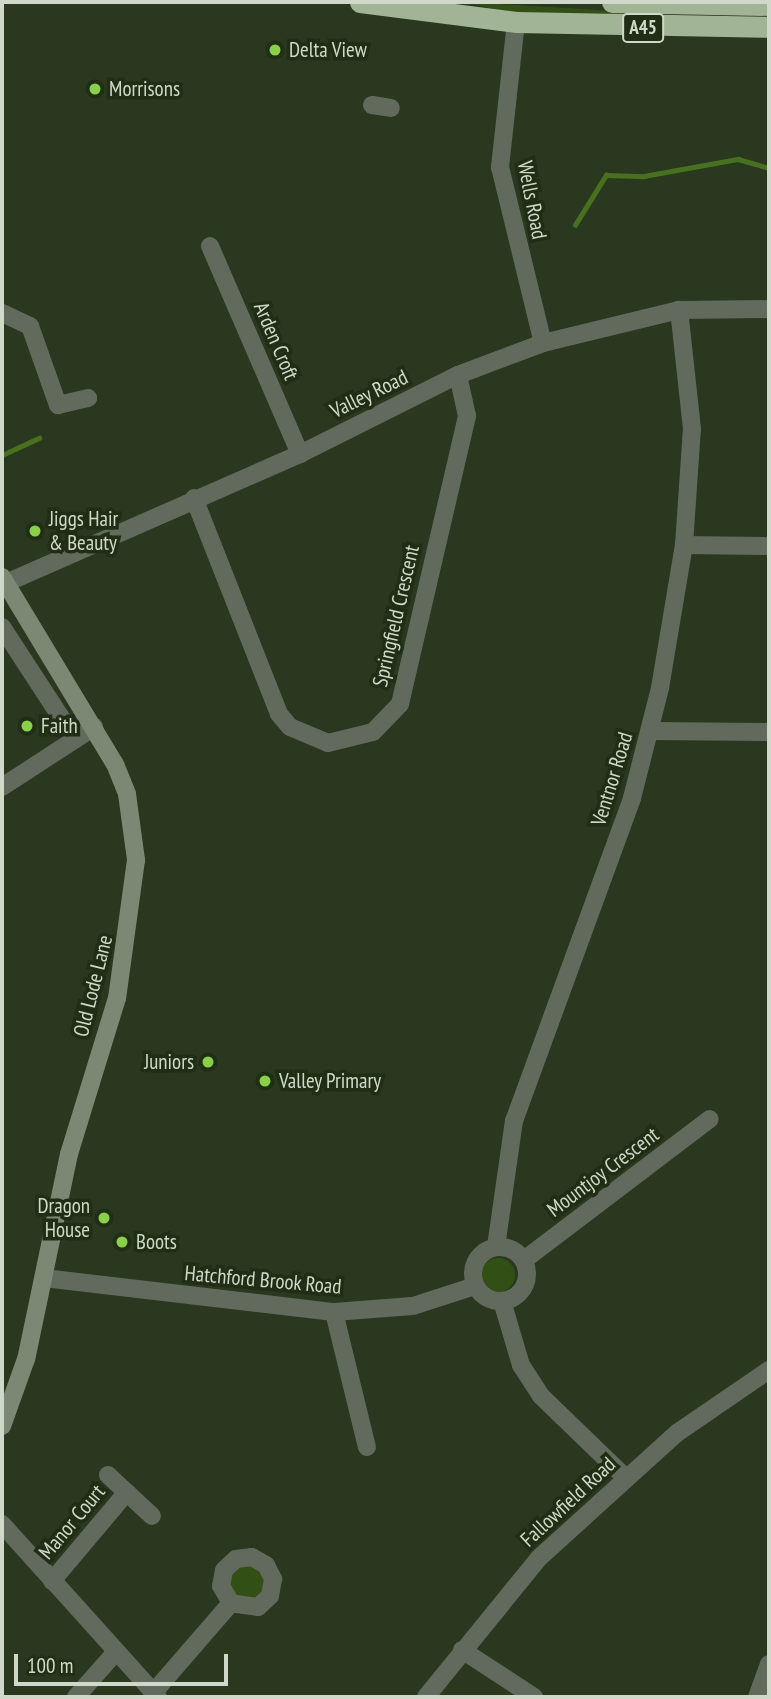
<!DOCTYPE html>
<style>
body{margin:0}
#map{position:relative;width:771px;height:1699px;overflow:hidden;background:#29381e;font-family:"PT Sans Narrow",sans-serif}
div>[style]{position:absolute}
[style*='--x']{left:calc(var(--x)*1px);top:calc(var(--y)*1px);width:calc(var(--w)*1px);rotate:calc(var(--a)*1deg)}
.green>*{inset:0;background:#325016}
.round{border-radius:50%}
.stream>*{height:4.5px;margin:-2.25px;padding:0 2.25px;transform-origin:2.25px;border-radius:2.25px;background:#47711e}
.street>*{height:18px;margin:-9px;padding:0 9px;transform-origin:9px;border-radius:9px;background:#626a5d}
.street>.ring{margin:-9px;padding:0;box-sizing:content-box;background:none;border:18px solid #626a5d;border-radius:50%}
.secondary>*{height:18px;margin:-9px;padding:0 9px;transform-origin:9px;border-radius:9px;background:#7c8874}
.highway>*{height:21px;margin:-10.5px;padding:0 10.5px;transform-origin:10.5px;border-radius:10.5px;background:#a1b495}
.dots>*{width:19px;height:19px;translate:-50% -50%;box-sizing:border-box;border:4px solid #1f2e14;border-radius:50%}
span{translate:-50% -50%;white-space:nowrap;text-align:center;line-height:1.15;-webkit-text-stroke:7px #1f2e14;paint-order:stroke}
.shield-label span{padding:2px 5px;background:#1f2e14;border:2px solid;border-radius:5px;-webkit-text-stroke-width:0}
.shield-label{font-size:19px;color:#d0d9c9;font-weight:700}
.poi-label{font-size:21px;color:#d0d9c9}
.left{translate:0 -50%;text-align:left}
.right{translate:-100% -50%;text-align:right}
.street-label{font-size:21px;color:#d0d9c9}
.frame{position:absolute;inset:0;border:4px solid #d0d9c9;pointer-events:none}
.scale{position:absolute;left:14px;top:1654px;width:214px;height:32px;box-sizing:border-box;border:4px solid #d0d9c9;border-top:0;padding-left:9px;font-size:21px;line-height:24px;white-space:nowrap;color:#d0d9c9;-webkit-text-stroke:5px #1f2e14;paint-order:stroke}
</style>
<div id="map">
<div class="green">
<div style="clip-path:polygon(465px 2px,647px 13px,647px 22px,524px 16px)"></div>
<div class="round" style="left:481px;top:1258px;width:34px;height:34px"></div>
<div class="round" style="left:229px;top:1565px;width:36px;height:36px"></div>
</div>
<div class="stream">
<div style="--x:575;--y:225;--w:59;--a:-58.2"></div>
<div style="--x:606;--y:175;--w:38;--a:2"></div>
<div style="--x:644;--y:176;--w:96;--a:-10.3"></div>
<div style="--x:738;--y:159;--w:32;--a:16"></div>
<div style="--x:2;--y:455;--w:41;--a:-24.7"></div>
</div>
<div class="street">
<div style="--x:516;--y:22;--w:146;--a:96.3"></div>
<div style="--x:500;--y:167;--w:181;--a:76.3"></div>
<div style="--x:372;--y:105;--w:19;--a:9"></div>
<div style="--x:210;--y:246;--w:227;--a:66.6"></div>
<div style="--x:2;--y:313;--w:31;--a:25"></div>
<div style="--x:30;--y:326;--w:84;--a:70.5"></div>
<div style="--x:58;--y:405;--w:31;--a:-13"></div>
<div style="--x:194;--y:498;--w:232;--a:68.5"></div>
<div style="--x:279;--y:714;--w:17;--a:50"></div>
<div style="--x:290;--y:727;--w:41;--a:22.8"></div>
<div style="--x:328;--y:743;--w:46;--a:-13.7"></div>
<div style="--x:373;--y:732;--w:39;--a:-46"></div>
<div style="--x:400;--y:704;--w:296;--a:-76.9"></div>
<div style="--x:467;--y:416;--w:42;--a:-102.4"></div>
<div style="--x:684;--y:545;--w:85;--a:0.7"></div>
<div style="--x:6;--y:583;--w:321;--a:-23.7"></div>
<div style="--x:300;--y:454;--w:177;--a:-26.6"></div>
<div style="--x:458;--y:375;--w:91;--a:-20.6"></div>
<div style="--x:543;--y:343;--w:140;--a:-13.6"></div>
<div style="--x:679;--y:310;--w:90;--a:-0.6"></div>
<div style="--x:2;--y:627;--w:134;--a:56.9"></div>
<div style="--x:651;--y:731;--w:118;--a:0.5"></div>
<div style="--x:2;--y:787;--w:110;--a:-33.1"></div>
<div style="--x:496;--y:1247;--w:127;--a:-81.9"></div>
<div style="--x:514;--y:1121;--w:344;--a:-69.9"></div>
<div style="--x:632;--y:798;--w:114;--a:-75.7"></div>
<div style="--x:660;--y:688;--w:145;--a:-80.5"></div>
<div style="--x:684;--y:545;--w:116;--a:-86.1"></div>
<div style="--x:692;--y:429;--w:120;--a:-96.2"></div>
<div class="ring" style="left:473px;top:1247px;width:36px;height:36px"></div>
<div style="--x:524;--y:1260;--w:233;--a:-37.2"></div>
<div style="--x:44;--y:1278;--w:292;--a:6.7"></div>
<div style="--x:334;--y:1312;--w:79;--a:-4.3"></div>
<div style="--x:413;--y:1306;--w:65;--a:-17.9"></div>
<div style="--x:502;--y:1301;--w:67;--a:73.5"></div>
<div style="--x:521;--y:1365;--w:37;--a:57"></div>
<div style="--x:541;--y:1396;--w:118;--a:44"></div>
<div style="--x:334;--y:1312;--w:139;--a:76.3"></div>
<div style="--x:108;--y:1475;--w:60;--a:43"></div>
<div style="--x:2;--y:1524;--w:233;--a:48"></div>
<div style="--x:52;--y:1581;--w:116;--a:-49.9"></div>
<div style="--x:462;--y:1650;--w:86;--a:33.1"></div>
<div style="--x:153;--y:1693;--w:119;--a:-49.1"></div>
<div style="--x:231;--y:1603;--w:20;--a:-120"></div>
<div style="--x:221;--y:1586;--w:16;--a:-79"></div>
<div style="--x:224;--y:1570;--w:16;--a:-43"></div>
<div style="--x:236;--y:1559;--w:16;--a:-7"></div>
<div style="--x:252;--y:1557;--w:16;--a:30"></div>
<div style="--x:266;--y:1565;--w:16;--a:63"></div>
<div style="--x:273;--y:1579;--w:17;--a:100"></div>
<div style="--x:270;--y:1596;--w:16;--a:137"></div>
<div style="--x:258;--y:1607;--w:27;--a:-172"></div>
<div style="--x:76;--y:1697;--w:57;--a:-48.5"></div>
<div style="--x:426;--y:1697;--w:179;--a:-50.9"></div>
<div style="--x:539;--y:1558;--w:186;--a:-42.2"></div>
<div style="--x:677;--y:1433;--w:112;--a:-34.4"></div>
<div style="--x:757;--y:1697;--w:35;--a:-70"></div>
</div>
<div class="secondary">
<div style="--x:2;--y:577;--w:218;--a:58.9"></div>
<div style="--x:115;--y:764;--w:32;--a:68"></div>
<div style="--x:127;--y:794;--w:67;--a:82.2"></div>
<div style="--x:136;--y:860;--w:139;--a:97.8"></div>
<div style="--x:117;--y:998;--w:163;--a:107.1"></div>
<div style="--x:69;--y:1154;--w:209;--a:101.8"></div>
<div style="--x:26;--y:1359;--w:71;--a:109.7"></div>
</div>
<div class="highway">
<div style="--x:360;--y:2;--w:157;--a:7.3"></div>
<div style="--x:516;--y:22;--w:253;--a:1.1"></div>
<div style="--x:612;--y:2;--w:157;--a:1.1"></div>
</div>
<div class="dots">
<div style="left:275px;top:50px;background:#89cf49"></div>
<div style="left:95px;top:89px;background:#89cf49"></div>
<div style="left:35px;top:531px;background:#89cf49"></div>
<div style="left:27px;top:726px;background:#89cf49"></div>
<div style="left:208px;top:1062px;background:#89cf49"></div>
<div style="left:265px;top:1081px;background:#89cf49"></div>
<div style="left:104px;top:1218px;background:#89cf49"></div>
<div style="left:122px;top:1242px;background:#89cf49"></div>
</div>
<div class="shield-label">
<span style="left:643px;top:28px">A45</span>
</div>
<div class="poi-label">
<span class="left" style="left:289px;top:50px">Delta View</span>
<span class="left" style="left:109px;top:89px">Morrisons</span>
<span class="left" style="left:49px;top:531px">Jiggs Hair<br>&amp; Beauty</span>
<span class="left" style="left:41px;top:726px">Faith</span>
<span class="right" style="left:194px;top:1062px">Juniors</span>
<span class="left" style="left:279px;top:1081px">Valley Primary</span>
<span class="right" style="left:90px;top:1218px">Dragon<br>House</span>
<span class="left" style="left:136px;top:1242px">Boots</span>
</div>
<div class="street-label">
<span style="left:532px;top:200px;rotate:79deg">Wells Road</span>
<span style="left:276px;top:341px;rotate:67deg">Arden Croft</span>
<span style="left:369px;top:394px;rotate:-26deg">Valley Road</span>
<span style="left:396px;top:616px;rotate:-77deg">Springfield Crescent</span>
<span style="left:612px;top:779px;rotate:-73deg">Ventnor Road</span>
<span style="left:93px;top:986px;rotate:-76deg">Old Lode Lane</span>
<span style="left:603px;top:1172px;rotate:-37deg">Mountjoy Crescent</span>
<span style="left:263px;top:1280px;rotate:5deg">Hatchford Brook Road</span>
<span style="left:568px;top:1502px;rotate:-43deg">Fallowfield Road</span>
<span style="left:72px;top:1522px;rotate:-50deg">Manor Court</span>
</div>
<div class="frame"></div>
<div class="scale">100 m</div>
</div>
